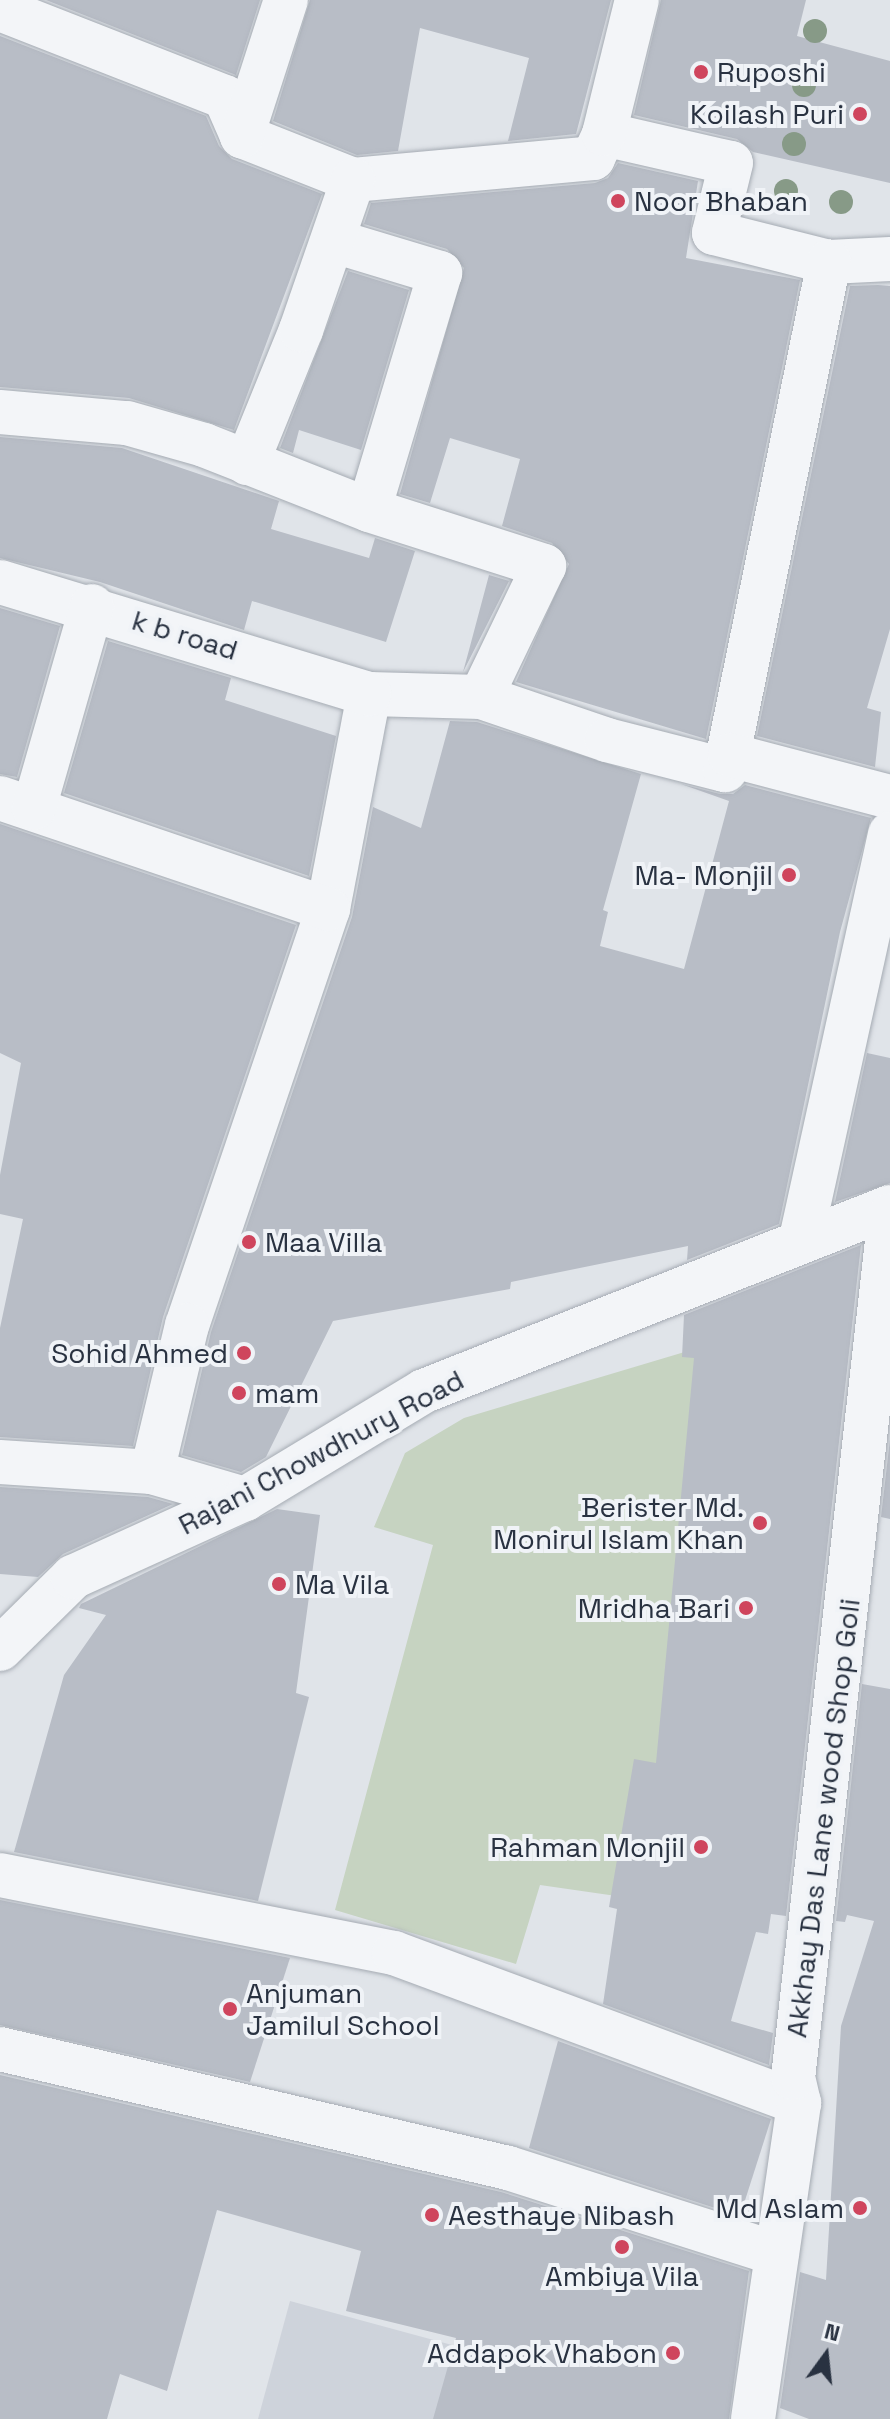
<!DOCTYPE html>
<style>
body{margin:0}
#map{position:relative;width:890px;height:2419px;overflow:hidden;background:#e0e4e9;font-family:"Space Grotesk",sans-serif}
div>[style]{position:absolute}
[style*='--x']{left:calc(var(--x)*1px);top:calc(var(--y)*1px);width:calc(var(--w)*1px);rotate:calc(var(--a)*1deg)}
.built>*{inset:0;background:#ced3db}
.green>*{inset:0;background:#c6d3c1}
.building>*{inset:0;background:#b8bdc6}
.roads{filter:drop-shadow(0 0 2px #a5abb3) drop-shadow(0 0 2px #a5abb3)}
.minor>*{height:44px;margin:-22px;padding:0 22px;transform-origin:22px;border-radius:22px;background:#f3f5f8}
.trees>*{width:24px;height:24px;margin:-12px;border-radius:50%;background:#879a87}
.dots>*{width:22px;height:22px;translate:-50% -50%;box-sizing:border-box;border:4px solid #f0f3f7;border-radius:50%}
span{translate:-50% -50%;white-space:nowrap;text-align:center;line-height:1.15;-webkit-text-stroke:8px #f0f3f7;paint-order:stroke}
.poi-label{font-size:28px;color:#293241}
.left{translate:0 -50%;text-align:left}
.right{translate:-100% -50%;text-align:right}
.street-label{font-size:28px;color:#293241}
.north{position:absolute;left:786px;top:2315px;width:80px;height:80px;-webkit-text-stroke:6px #f0f3f7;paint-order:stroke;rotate:15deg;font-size:22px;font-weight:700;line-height:32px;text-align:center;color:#293241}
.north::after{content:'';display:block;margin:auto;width:28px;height:36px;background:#293241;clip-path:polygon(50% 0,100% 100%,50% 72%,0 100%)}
</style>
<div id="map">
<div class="built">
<div style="clip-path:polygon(290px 2301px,511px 2361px,491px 2419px,258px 2419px)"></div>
</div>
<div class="green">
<div style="clip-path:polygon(718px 1342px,651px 1901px,540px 1885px,516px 1964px,335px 1910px,433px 1545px,374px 1527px,405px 1453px,464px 1418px)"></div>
</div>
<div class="building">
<div style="clip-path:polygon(46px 0,260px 0,236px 75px)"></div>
<div style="clip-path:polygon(310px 0,611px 0,576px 134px,508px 141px,529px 58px,420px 28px,398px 151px,357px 155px,273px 121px)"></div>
<div style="clip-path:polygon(661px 0,806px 0,797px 36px,890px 61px,890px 183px,753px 152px,737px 139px,634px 115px)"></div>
<div style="clip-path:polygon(0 36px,206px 116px,219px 146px,232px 159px,322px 194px,234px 430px,129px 398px,0 387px)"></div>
<div style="clip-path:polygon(618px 163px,698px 181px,686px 258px,800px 280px,706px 739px,516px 682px,569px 564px,552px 543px,502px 526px,520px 459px,450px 438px,430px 503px,400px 494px,464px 268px,447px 249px,364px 224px,371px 203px,595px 183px,608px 178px)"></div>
<div style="clip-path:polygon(348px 271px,409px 290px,361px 450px,299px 430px,293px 453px,280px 448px)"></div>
<div style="clip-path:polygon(878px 285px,890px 286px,890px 629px,867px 708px,881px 712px,875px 767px,757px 736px,850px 286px)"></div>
<div style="clip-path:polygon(0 437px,122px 448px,279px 501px,271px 529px,369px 558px,375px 538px,415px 551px,386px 642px,252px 601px,244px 630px,100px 582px,0 558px)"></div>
<div style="clip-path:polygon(489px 575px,509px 581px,463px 672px,469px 650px)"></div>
<div style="clip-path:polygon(0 608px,60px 626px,17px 777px,0 774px)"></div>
<div style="clip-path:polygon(108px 641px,231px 678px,225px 700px,336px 736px,309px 876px,64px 793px)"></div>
<div style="clip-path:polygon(450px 721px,477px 722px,641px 774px,603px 910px,608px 912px,600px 946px,684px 969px,729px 801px,681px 784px,720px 794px,733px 794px,745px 785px,871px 818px,840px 932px,779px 1224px,687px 1260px,688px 1246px,511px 1282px,510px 1289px,333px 1321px,266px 1457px,241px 1472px,182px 1455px,211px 1332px,352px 917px,373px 807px,421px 828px)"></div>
<div style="clip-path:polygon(0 824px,296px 925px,163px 1317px,133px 1446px,0 1437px,0 1328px,23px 1219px,0 1214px,0 1175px,21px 1063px,0 1053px)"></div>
<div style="clip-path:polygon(867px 1053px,890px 1058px,890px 1183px,835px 1202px)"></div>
<div style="clip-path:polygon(861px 1245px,786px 1916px,771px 1914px,768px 1934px,756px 1932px,731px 2021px,773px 2033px,769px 2065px,603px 2004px,617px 1909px,609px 1907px,634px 1759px,656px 1763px,694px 1358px,682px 1357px,684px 1315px)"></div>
<div style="clip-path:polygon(890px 1439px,890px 1519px,881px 1517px)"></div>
<div style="clip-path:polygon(0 1487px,148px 1497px,173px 1504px,63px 1554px,38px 1577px,0 1574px)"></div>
<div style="clip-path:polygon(277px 1509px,320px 1515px,296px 1693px,309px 1697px,258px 1901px,14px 1852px,64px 1675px,106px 1615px,79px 1608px,81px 1604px)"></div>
<div style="clip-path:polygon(862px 1684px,890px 1689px,890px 2419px,809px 2419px,780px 2408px,800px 2272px,826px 2280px,841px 2026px,874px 1921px,847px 1915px,845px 1922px,836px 1921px)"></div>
<div style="clip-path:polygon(0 1900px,290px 1958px,250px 2082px,0 2025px)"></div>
<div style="clip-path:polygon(558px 2041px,771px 2119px,740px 2216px,529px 2148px)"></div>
<div style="clip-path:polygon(0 2075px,501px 2192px,749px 2271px,729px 2419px,433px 2419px,456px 2338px,346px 2311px,361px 2251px,217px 2210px,167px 2391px,120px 2374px,107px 2419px,0 2419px)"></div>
</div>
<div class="roads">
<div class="minor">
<div style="--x:0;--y:9;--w:242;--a:21.4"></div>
<div style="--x:225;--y:97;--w:43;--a:66.4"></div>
<div style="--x:242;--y:136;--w:119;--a:21.6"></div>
<div style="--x:353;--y:180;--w:241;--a:-5.2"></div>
<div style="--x:593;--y:158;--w:26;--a:-65"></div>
<div style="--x:604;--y:134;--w:130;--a:12.9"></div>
<div style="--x:731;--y:163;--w:72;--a:103.7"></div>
<div style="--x:714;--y:233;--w:119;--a:14.2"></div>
<div style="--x:829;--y:262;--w:61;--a:-2.8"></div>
<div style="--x:604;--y:134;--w:138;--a:-76.2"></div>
<div style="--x:242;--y:136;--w:143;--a:-72.1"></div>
<div style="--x:334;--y:241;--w:111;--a:16.8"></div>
<div style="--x:440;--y:273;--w:247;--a:106.7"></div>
<div style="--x:0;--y:412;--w:127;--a:5"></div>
<div style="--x:127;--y:423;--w:80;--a:15.9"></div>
<div style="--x:204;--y:445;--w:177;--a:21.5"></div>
<div style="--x:369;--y:510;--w:184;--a:17.7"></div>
<div style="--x:544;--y:566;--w:145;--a:115.7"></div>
<div style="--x:481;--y:697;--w:112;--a:-178.5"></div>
<div style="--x:369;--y:694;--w:219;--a:100.8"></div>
<div style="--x:328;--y:909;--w:439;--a:108.7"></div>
<div style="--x:187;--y:1325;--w:151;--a:103.4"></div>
<div style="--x:247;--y:463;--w:144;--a:-67.9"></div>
<div style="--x:301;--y:330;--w:159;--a:-70.9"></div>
<div style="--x:0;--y:582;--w:386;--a:16.9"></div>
<div style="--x:481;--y:697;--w:133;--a:18.8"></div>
<div style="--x:607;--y:740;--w:122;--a:14.3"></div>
<div style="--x:725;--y:770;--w:519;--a:-78.43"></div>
<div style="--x:730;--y:755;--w:165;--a:14.7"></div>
<div style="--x:0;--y:798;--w:346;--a:18.7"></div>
<div style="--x:34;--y:808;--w:210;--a:-74"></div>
<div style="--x:801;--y:1239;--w:415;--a:-77.6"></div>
<div style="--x:0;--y:1462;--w:152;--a:3.8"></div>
<div style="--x:152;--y:1472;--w:97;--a:16.2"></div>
<div style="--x:0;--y:1649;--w:103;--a:-44.6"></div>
<div style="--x:73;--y:1577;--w:189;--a:-24.4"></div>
<div style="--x:245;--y:1499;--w:209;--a:-31.1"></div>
<div style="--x:424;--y:1391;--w:501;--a:-21.55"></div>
<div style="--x:0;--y:1875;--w:402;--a:11.2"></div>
<div style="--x:394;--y:1953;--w:432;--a:20.3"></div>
<div style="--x:0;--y:2049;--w:522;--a:13.18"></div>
<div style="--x:508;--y:2168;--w:282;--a:17.7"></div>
<div style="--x:753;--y:2419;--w:319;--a:-81.7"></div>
<div style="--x:799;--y:2103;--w:26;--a:-103"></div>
<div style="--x:793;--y:2078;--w:868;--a:-83.59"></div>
</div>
</div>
<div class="trees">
<div style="left:815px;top:31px"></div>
<div style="left:804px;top:85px"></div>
<div style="left:794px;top:144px"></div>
<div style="left:786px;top:191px"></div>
<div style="left:841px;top:202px"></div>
</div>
<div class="dots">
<div style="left:701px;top:72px;background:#cf455d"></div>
<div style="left:860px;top:114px;background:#cf455d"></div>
<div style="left:618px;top:201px;background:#cf455d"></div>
<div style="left:789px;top:875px;background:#cf455d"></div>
<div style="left:249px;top:1242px;background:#cf455d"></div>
<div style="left:244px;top:1353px;background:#cf455d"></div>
<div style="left:239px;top:1393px;background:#cf455d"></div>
<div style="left:760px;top:1523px;background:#cf455d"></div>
<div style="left:279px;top:1584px;background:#cf455d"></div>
<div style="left:746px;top:1608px;background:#cf455d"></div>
<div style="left:701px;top:1847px;background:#cf455d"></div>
<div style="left:230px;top:2009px;background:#cf455d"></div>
<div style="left:860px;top:2208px;background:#cf455d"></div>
<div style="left:432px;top:2215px;background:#cf455d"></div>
<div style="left:622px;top:2247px;background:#cf455d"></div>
<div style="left:673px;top:2353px;background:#cf455d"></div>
</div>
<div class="poi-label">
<span class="left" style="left:717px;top:72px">Ruposhi</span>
<span class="right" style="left:844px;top:114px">Koilash Puri</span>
<span class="left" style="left:634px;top:201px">Noor Bhaban</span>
<span class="right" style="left:773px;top:875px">Ma- Monjil</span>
<span class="left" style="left:265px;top:1242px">Maa Villa</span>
<span class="right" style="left:228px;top:1353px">Sohid Ahmed</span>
<span class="left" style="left:255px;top:1393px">mam</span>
<span class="right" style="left:744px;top:1523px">Berister Md.<br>Monirul Islam Khan</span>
<span class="left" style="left:295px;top:1584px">Ma Vila</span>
<span class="right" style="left:730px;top:1608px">Mridha Bari</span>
<span class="right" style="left:685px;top:1847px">Rahman Monjil</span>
<span class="left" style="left:246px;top:2009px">Anjuman<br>Jamilul School</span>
<span class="right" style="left:844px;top:2208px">Md Aslam</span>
<span class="left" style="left:448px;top:2215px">Aesthaye Nibash</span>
<span style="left:622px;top:2276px">Ambiya Vila</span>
<span class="right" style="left:657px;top:2353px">Addapok Vhabon</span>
</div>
<div class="street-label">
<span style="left:185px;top:635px;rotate:17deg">k b road</span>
<span style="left:321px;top:1452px;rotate:-28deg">Rajani Chowdhury Road</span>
<span style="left:823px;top:1818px;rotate:-83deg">Akkhay Das Lane wood Shop Goli</span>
</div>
<div class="north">N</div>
</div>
